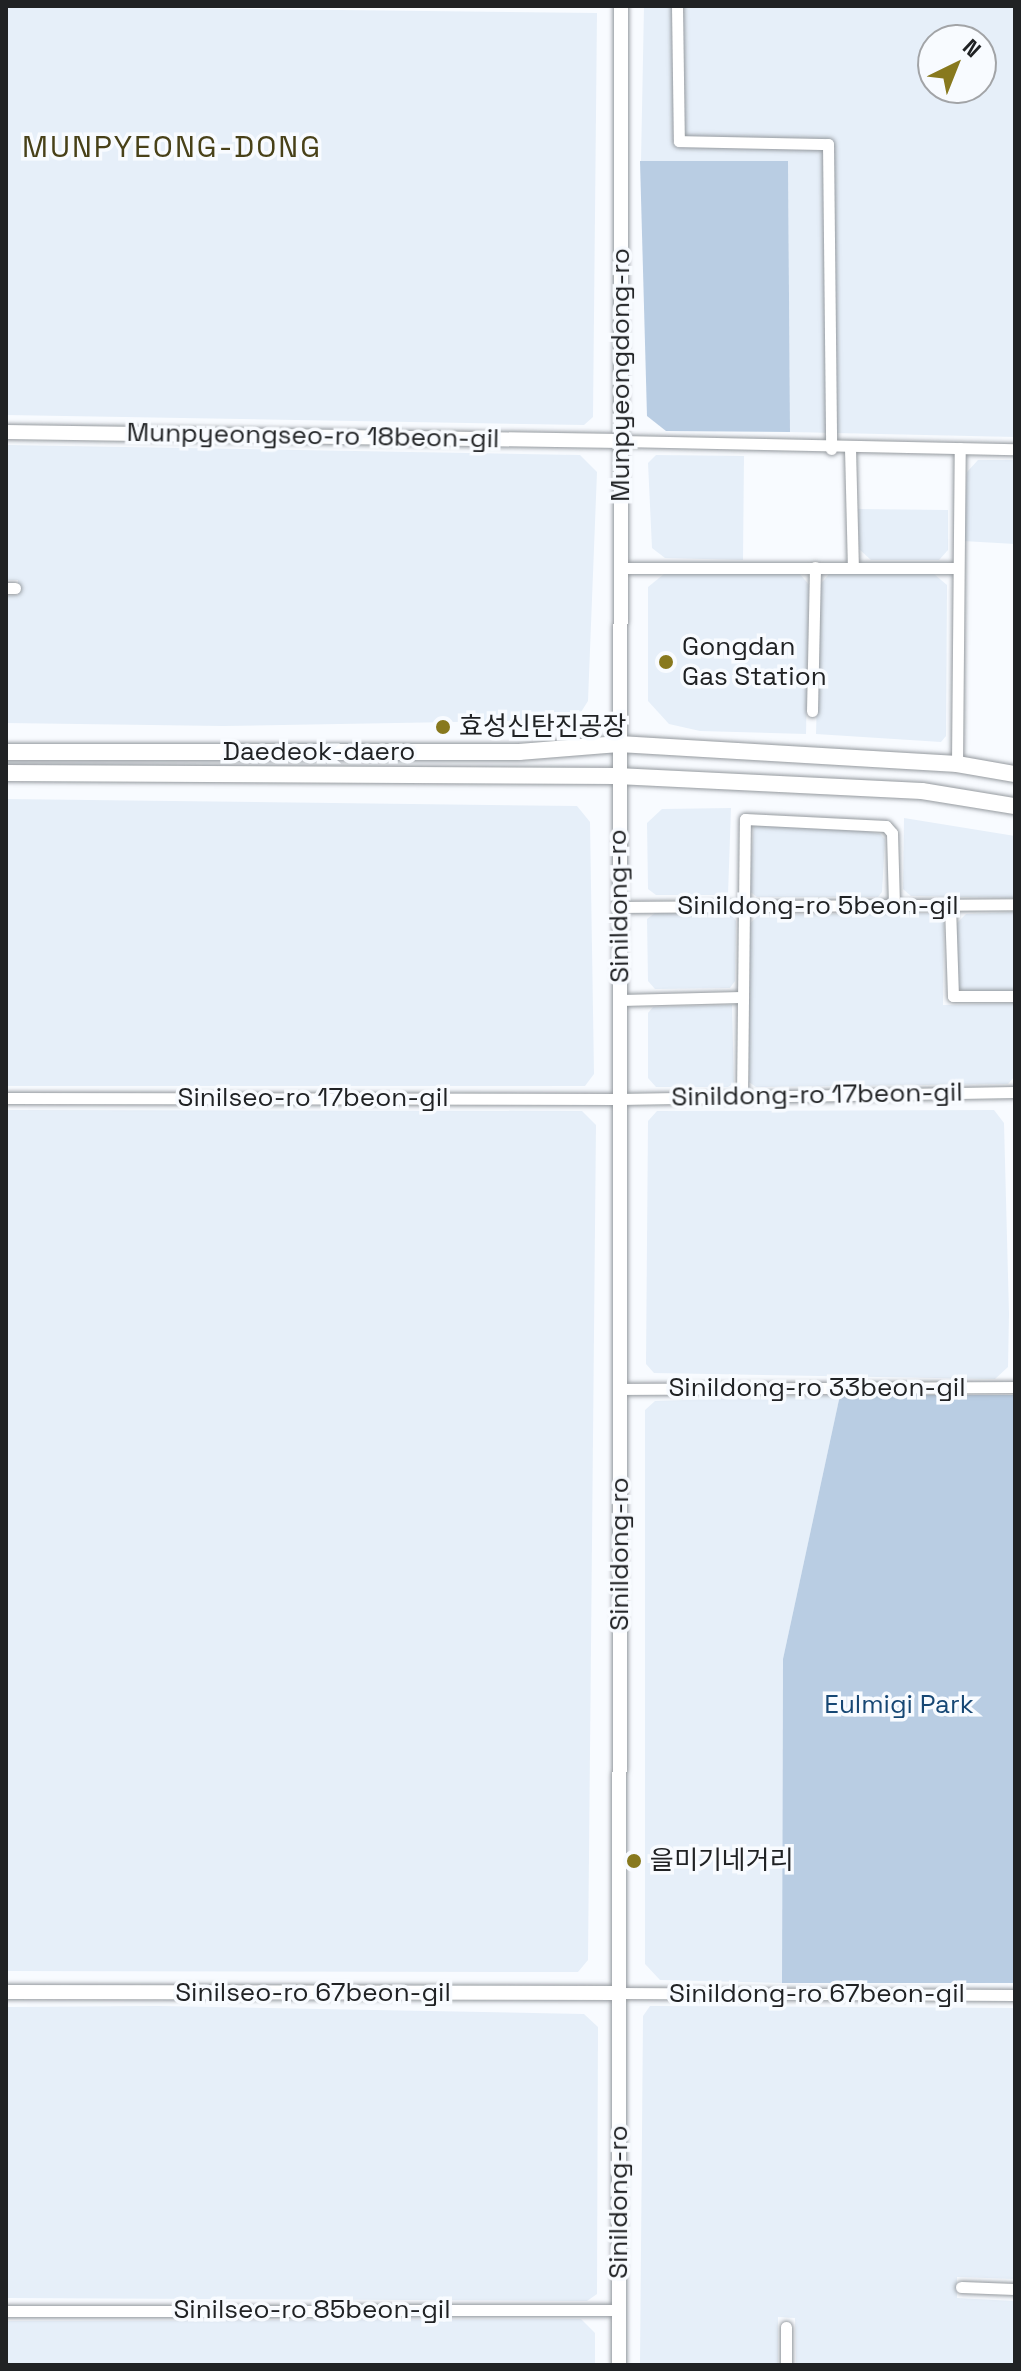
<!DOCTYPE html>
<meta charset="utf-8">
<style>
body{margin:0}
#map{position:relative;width:1021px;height:2371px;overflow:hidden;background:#f8fbff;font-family:"Space Grotesk","Noto Sans KR",sans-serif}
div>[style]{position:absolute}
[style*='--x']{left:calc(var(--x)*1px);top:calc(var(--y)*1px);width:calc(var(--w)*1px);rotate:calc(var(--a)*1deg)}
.built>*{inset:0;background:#e6eff9}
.green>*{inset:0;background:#b9cde3}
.roads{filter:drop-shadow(0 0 2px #959a9f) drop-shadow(0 0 2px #959a9f)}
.minor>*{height:11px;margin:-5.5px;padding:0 5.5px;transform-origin:5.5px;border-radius:5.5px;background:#fff}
.tertiary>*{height:14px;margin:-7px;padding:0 7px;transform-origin:7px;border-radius:7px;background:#fff}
.secondary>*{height:14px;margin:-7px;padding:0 7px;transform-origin:7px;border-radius:7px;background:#fff}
.primary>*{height:16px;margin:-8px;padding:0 8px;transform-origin:8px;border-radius:8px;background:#fff}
.dots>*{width:22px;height:22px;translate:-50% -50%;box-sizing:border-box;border:4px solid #f8fbff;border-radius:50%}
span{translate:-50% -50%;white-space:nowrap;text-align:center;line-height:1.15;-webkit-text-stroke:7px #f8fbff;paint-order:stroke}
.street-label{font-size:26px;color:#202224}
.poi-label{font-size:26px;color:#202224}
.left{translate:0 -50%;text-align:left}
.park-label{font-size:26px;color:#164774}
.quarter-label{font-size:30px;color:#484118;letter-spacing:2px}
.frame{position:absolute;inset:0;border:8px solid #202224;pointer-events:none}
.north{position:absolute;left:917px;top:24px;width:80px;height:80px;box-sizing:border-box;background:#f8fbff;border:2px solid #a2a4a7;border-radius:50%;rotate:43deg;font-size:22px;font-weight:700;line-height:32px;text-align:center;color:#202224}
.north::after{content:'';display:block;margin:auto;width:28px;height:36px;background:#88791e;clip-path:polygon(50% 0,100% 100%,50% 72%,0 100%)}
</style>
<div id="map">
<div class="built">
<div style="clip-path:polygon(6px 6px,597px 13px,593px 417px,584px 425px,6px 415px)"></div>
<div style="clip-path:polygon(evenodd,644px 6px,1015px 6px,1015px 437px,790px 432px,788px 161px,641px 161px,644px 6px,933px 40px,981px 40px,981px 88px,933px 88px,933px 40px)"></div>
<div style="clip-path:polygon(6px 445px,580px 455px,597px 472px,588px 701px,576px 720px,223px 726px,6px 723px,6px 596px,18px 595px,18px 580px,6px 580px)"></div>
<div style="clip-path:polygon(656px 455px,744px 456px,743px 560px,665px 558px,652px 548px,648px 463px)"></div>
<div style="clip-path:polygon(978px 460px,1015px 460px,1015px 544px,963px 541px,967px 472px)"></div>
<div style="clip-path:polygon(858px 509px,948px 510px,948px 550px,939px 560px,871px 560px,859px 549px)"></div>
<div style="clip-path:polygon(703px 572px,800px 574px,809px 585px,806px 734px,700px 731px,669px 724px,648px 701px,648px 587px,664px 574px)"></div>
<div style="clip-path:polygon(829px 574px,934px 574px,947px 585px,946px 736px,941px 742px,816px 734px,820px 585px)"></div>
<div style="clip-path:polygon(6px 799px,577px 806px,590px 822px,594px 1074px,585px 1086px,6px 1086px)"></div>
<div style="clip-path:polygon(731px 808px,728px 895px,656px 895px,648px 889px,647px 823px,662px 809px)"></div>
<div style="clip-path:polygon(904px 818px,1015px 836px,1015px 898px,911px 896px,903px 889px)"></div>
<div style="clip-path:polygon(754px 823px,846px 827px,880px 834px,885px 839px,882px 892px,878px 897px,757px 897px,749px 891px)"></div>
<div style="clip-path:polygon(729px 912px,736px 921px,735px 981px,730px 988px,655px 989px,648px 981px,647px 919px,655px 913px)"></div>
<div style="clip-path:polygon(1015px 912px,1015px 991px,963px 991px,956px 986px,957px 923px,966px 914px)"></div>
<div style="clip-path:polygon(936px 913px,944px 921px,943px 1005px,1015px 1003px,1015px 1076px,1008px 1084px,756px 1087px,749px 1082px,748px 925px,759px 915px)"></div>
<div style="clip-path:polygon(732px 1005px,734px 1083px,728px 1087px,656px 1087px,648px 1078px,648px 1013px,653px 1007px)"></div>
<div style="clip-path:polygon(6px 1110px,582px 1111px,596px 1125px,588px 1960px,578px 1972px,6px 1971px)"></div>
<div style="clip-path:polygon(994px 1110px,1004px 1123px,1009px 1314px,1008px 1367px,995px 1379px,654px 1373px,646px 1364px,648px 1121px,657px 1111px)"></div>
<div style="clip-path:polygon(840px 1395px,783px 1659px,782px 1983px,660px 1980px,645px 1964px,645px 1410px,655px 1401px)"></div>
<div style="clip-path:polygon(158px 2006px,584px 2014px,598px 2027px,597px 2294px,587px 2301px,6px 2298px,6px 2007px)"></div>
<div style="clip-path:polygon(650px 2006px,1015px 2008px,1015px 2279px,957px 2277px,957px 2298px,1015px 2301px,1015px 2365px,796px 2365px,795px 2318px,778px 2317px,778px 2365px,640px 2365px,643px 2016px)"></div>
<div style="clip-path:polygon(581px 2319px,595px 2333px,595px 2365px,6px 2365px,6px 2321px)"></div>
</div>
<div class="green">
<div style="clip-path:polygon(640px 161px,788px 161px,790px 432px,666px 431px,647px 416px)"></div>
<div style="clip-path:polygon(840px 1395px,1015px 1395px,1015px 1983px,782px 1983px,783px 1659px)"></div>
</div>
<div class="roads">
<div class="minor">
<div style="--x:677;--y:6;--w:135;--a:89.2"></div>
<div style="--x:679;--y:141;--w:149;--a:1.2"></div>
<div style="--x:828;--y:144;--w:305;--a:89.4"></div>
<div style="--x:621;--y:441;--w:394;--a:1.2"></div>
<div style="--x:850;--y:448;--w:119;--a:88.6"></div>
<div style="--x:622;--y:568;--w:333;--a:0"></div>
<div style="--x:6;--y:588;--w:9;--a:0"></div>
<div style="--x:812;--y:711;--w:144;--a:-88.8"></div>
<div style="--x:957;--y:764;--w:316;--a:-89.5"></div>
<div style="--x:950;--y:906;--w:90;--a:88.1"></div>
<div style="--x:953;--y:996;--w:62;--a:0"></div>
<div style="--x:620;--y:907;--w:395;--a:-0.4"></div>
<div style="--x:621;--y:1000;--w:120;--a:-1.4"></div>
<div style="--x:742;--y:1097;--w:278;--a:-89.4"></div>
<div style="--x:745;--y:819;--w:141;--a:2.8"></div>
<div style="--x:886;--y:826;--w:9;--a:49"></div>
<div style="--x:892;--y:833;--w:71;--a:88.4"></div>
<div style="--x:6;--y:1098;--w:614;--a:0.09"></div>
<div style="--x:620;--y:1099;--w:395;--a:-1"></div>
<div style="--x:620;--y:1389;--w:395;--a:-0.3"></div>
<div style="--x:619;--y:1993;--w:396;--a:0.3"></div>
<div style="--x:961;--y:2287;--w:54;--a:2.1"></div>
<div style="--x:6;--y:2311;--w:612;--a:-0.09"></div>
<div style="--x:786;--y:2327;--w:38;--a:90"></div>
</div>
<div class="tertiary">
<div style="--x:6;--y:432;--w:615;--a:0.84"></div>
</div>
<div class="secondary">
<div style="--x:6;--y:1992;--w:613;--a:0.09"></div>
<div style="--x:619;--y:2365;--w:2359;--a:-89.95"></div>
</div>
<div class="primary">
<div style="--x:6;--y:752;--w:513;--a:0"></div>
<div style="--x:519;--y:752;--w:100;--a:-4.6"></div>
<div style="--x:619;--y:744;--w:339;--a:3.4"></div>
<div style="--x:957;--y:764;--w:59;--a:9.8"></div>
<div style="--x:6;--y:773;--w:611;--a:0.28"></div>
<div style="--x:617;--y:776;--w:305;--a:2.8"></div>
<div style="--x:922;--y:791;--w:94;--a:9.2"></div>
</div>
</div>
<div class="dots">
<div style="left:666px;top:662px;background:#88791e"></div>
<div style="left:443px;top:727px;background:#88791e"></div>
<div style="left:634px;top:1861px;background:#88791e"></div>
</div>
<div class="street-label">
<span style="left:621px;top:375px;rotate:-90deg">Munpyeongdong-ro</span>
<span style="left:313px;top:436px;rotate:1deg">Munpyeongseo-ro 18beon-gil</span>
<span style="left:319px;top:752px">Daedeok-daero</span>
<span style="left:619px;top:906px;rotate:-91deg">Sinildong-ro</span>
<span style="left:818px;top:906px">Sinildong-ro 5beon-gil</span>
<span style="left:817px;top:1095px;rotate:-1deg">Sinildong-ro 17beon-gil</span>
<span style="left:313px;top:1098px">Sinilseo-ro 17beon-gil</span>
<span style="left:817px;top:1388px">Sinildong-ro 33beon-gil</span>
<span style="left:620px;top:1554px;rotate:-90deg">Sinildong-ro</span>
<span style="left:313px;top:1993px">Sinilseo-ro 67beon-gil</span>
<span style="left:817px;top:1994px">Sinildong-ro 67beon-gil</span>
<span style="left:619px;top:2202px;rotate:-90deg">Sinildong-ro</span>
<span style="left:312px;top:2310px">Sinilseo-ro 85beon-gil</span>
</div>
<div class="poi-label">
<span class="left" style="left:682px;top:662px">Gongdan<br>Gas Station</span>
<span class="left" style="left:459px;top:727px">효성신탄진공장</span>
<span class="left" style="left:650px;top:1861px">을미기네거리</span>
</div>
<div class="park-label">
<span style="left:899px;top:1705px">Eulmigi Park</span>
</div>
<div class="quarter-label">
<span style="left:172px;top:147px">MUNPYEONG-DONG</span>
</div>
<div class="frame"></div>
<div class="north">N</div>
</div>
